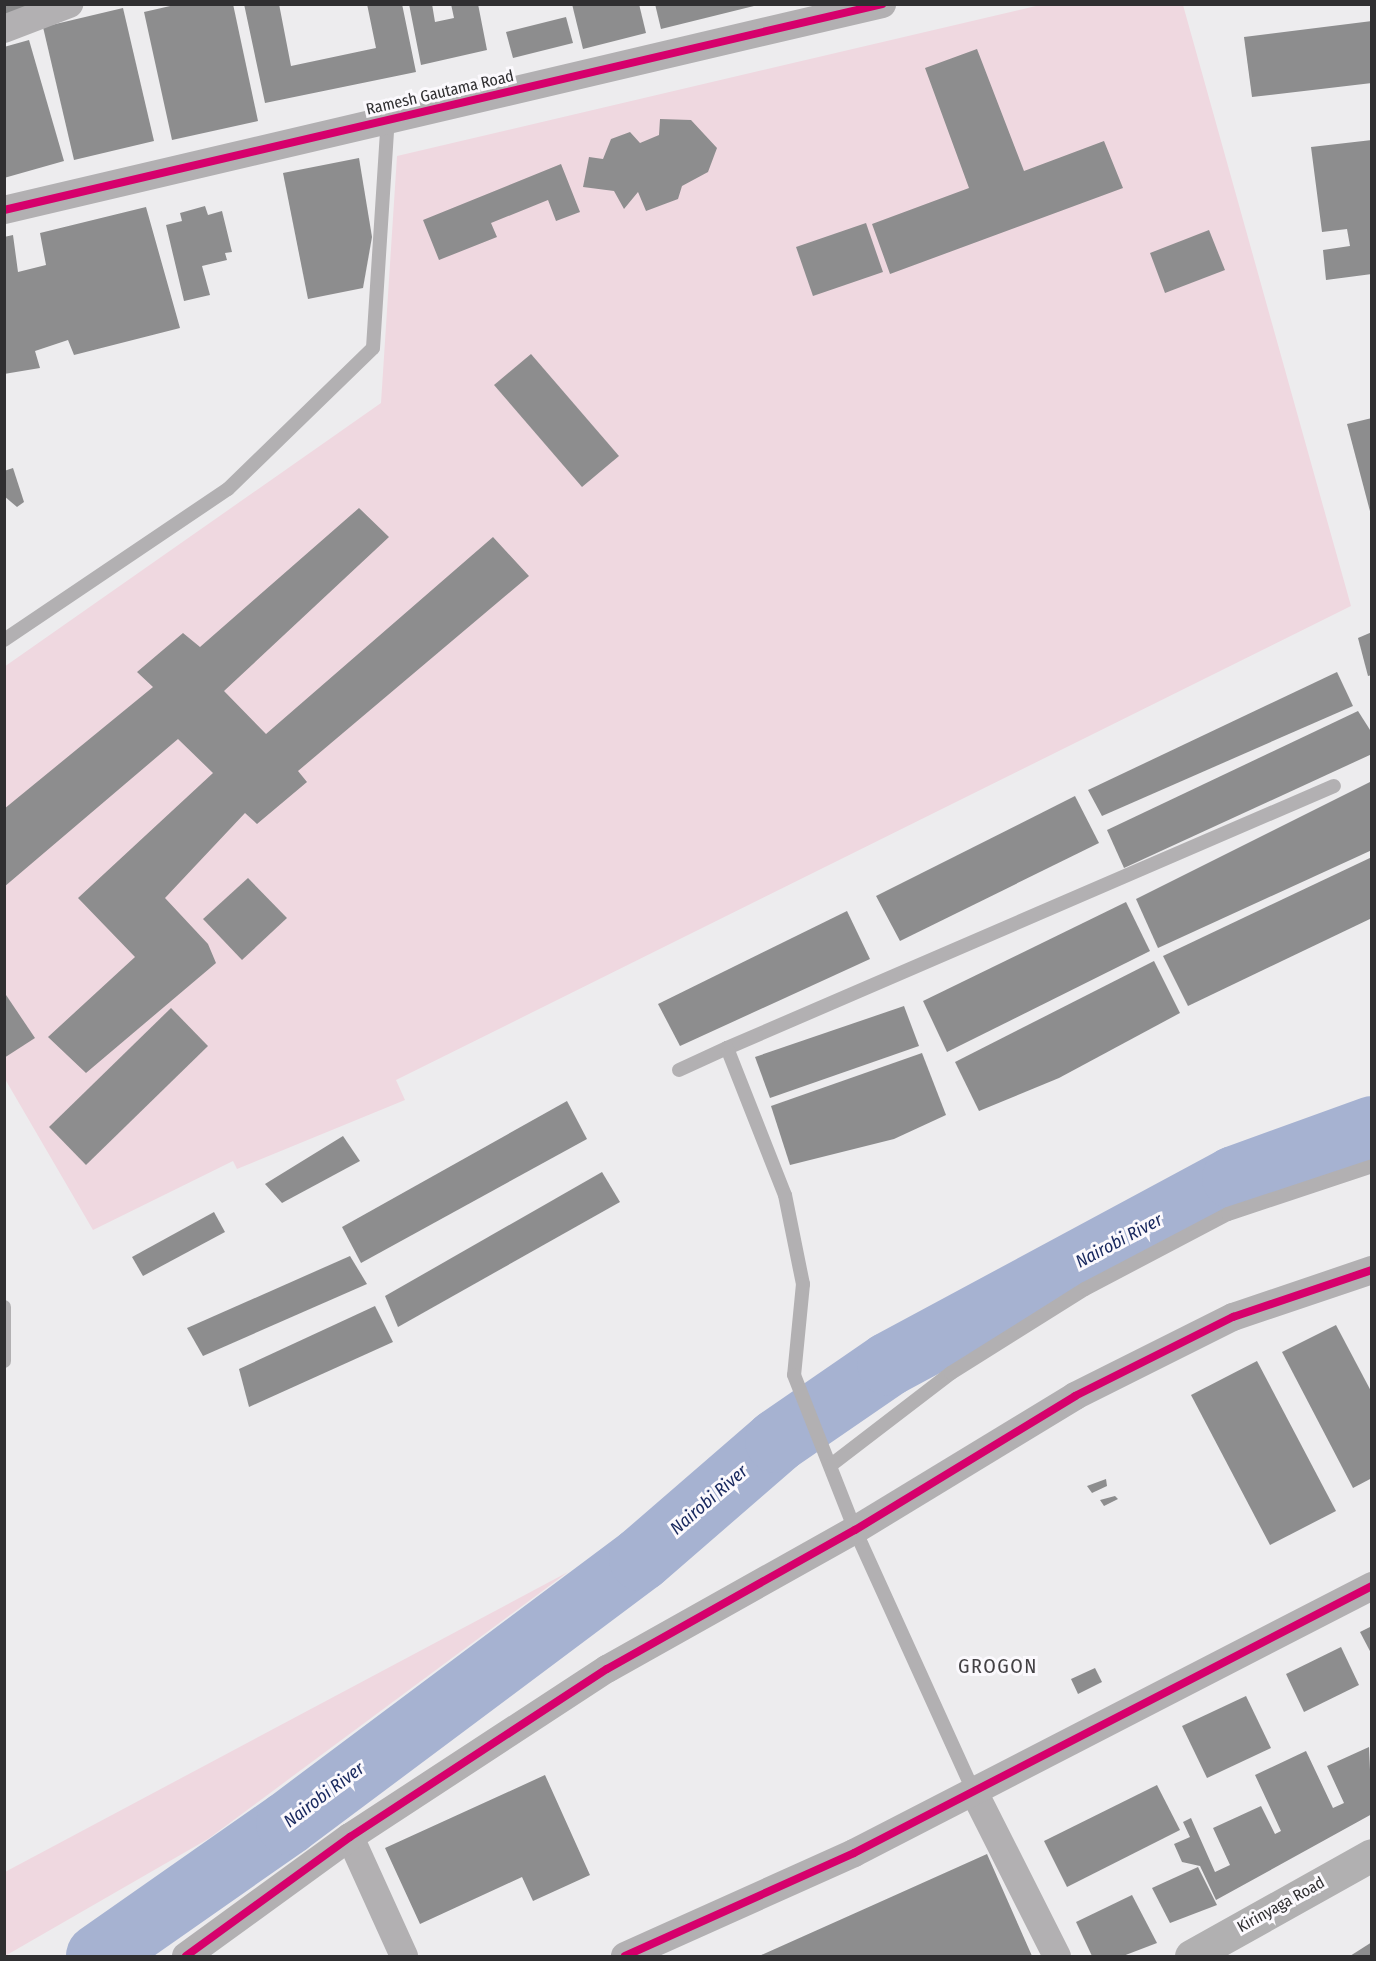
<!DOCTYPE html>
<style>
body{margin:0}
#map{position:relative;width:1376px;height:1961px;overflow:hidden;background:#edecee;font-family:"Fira Sans Condensed",sans-serif}
div>[style]{position:absolute}
[style*='--x']{left:calc(var(--x)*1px);top:calc(var(--y)*1px);width:calc(var(--w)*1px);rotate:calc(var(--a)*1deg)}
.green>*{inset:0;background:#efd8e0}
.river>*{height:64px;margin:-32px;padding:0 32px;transform-origin:32px;border-radius:32px;background:#a6b2d1}
.building>*{inset:0;background:#8d8d8e}
.lane>*{height:14px;margin:-7px;padding:0 7px;transform-origin:7px;border-radius:7px;background:#b2b0b2}
.street>*{height:28px;margin:-14px;padding:0 14px;transform-origin:14px;border-radius:14px;background:#b2b0b2}
.secondary>*{height:33px;margin:-16.5px;padding:0 16.5px;transform-origin:16.5px;border-radius:16.5px;background:#b1b0b1}
.cycleway>*{height:8px;margin:-4px;padding:0 4px;transform-origin:4px;border-radius:4px;background:#d6006c}
span{translate:-50% -50%;white-space:nowrap;text-align:center;line-height:1.15;-webkit-text-stroke:6px #fbf9fd;paint-order:stroke}
.street-label{font-size:16px;color:#302f31}
.water-label{font-size:18px;color:#17275d;font-style:italic}
.quarter-label{font-size:20px;color:#434144;letter-spacing:1.5px}
.frame{position:absolute;inset:0;border:6px solid #302f31;pointer-events:none}
</style>
<div id="map">
<div class="green">
<div style="clip-path:polygon(1040px 5px,1183px 5px,1351px 606px,396px 1080px,405px 1100px,237px 1169px,233px 1161px,93px 1230px,5px 1079px,4px 667px,381px 403px,397px 156px)"></div>
<div style="clip-path:polygon(568px 1572px,208px 1839px,5px 1956px,5px 1872px)"></div>
</div>
<div class="river">
<div style="--x:98;--y:1956;--w:232;--a:-35"></div>
<div style="--x:288;--y:1823;--w:441;--a:-36.8"></div>
<div style="--x:641;--y:1559;--w:180;--a:-40.9"></div>
<div style="--x:777;--y:1441;--w:136;--a:-34.5"></div>
<div style="--x:889;--y:1364;--w:392;--a:-28.3"></div>
<div style="--x:1234;--y:1178;--w:147;--a:-19.9"></div>
</div>
<div class="building">
<div style="clip-path:polygon(4px 4px,45px 4px,4px 15px)"></div>
<div style="clip-path:polygon(179px 4px,233px 4px,258px 121px,172px 140px,144px 12px)"></div>
<div style="clip-path:polygon(244px 4px,279px 4px,291px 66px,376px 48px,367px 4px,402px 4px,416px 72px,265px 103px)"></div>
<div style="clip-path:polygon(409px 4px,432px 4px,435px 22px,454px 18px,451px 4px,478px 4px,487px 50px,421px 65px)"></div>
<div style="clip-path:polygon(572px 4px,639px 4px,646px 33px,583px 49px)"></div>
<div style="clip-path:polygon(655px 4px,757px 4px,758px 5px,661px 29px)"></div>
<div style="clip-path:polygon(123px 8px,154px 141px,74px 160px,43px 27px)"></div>
<div style="clip-path:polygon(566px 17px,573px 43px,513px 58px,506px 32px)"></div>
<div style="clip-path:polygon(1372px 21px,1372px 83px,1252px 97px,1244px 37px)"></div>
<div style="clip-path:polygon(29px 40px,64px 161px,4px 178px,4px 47px)"></div>
<div style="clip-path:polygon(977px 49px,1024px 171px,1104px 141px,1123px 188px,890px 274px,872px 224px,969px 188px,925px 68px)"></div>
<div style="clip-path:polygon(660px 119px,691px 120px,717px 148px,708px 172px,682px 186px,678px 199px,646px 211px,638px 192px,624px 209px,614px 191px,583px 187px,589px 157px,603px 159px,611px 139px,630px 132px,640px 143px,659px 135px)"></div>
<div style="clip-path:polygon(1372px 140px,1372px 274px,1326px 280px,1323px 250px,1350px 246px,1347px 229px,1322px 232px,1311px 147px)"></div>
<div style="clip-path:polygon(359px 158px,372px 237px,363px 288px,308px 299px,283px 173px)"></div>
<div style="clip-path:polygon(561px 164px,580px 212px,556px 221px,548px 200px,491px 223px,497px 237px,439px 260px,423px 220px)"></div>
<div style="clip-path:polygon(205px 206px,208px 215px,222px 211px,232px 252px,225px 253px,227px 260px,202px 266px,210px 295px,184px 301px,166px 225px,182px 221px,180px 213px)"></div>
<div style="clip-path:polygon(146px 207px,180px 328px,74px 355px,68px 340px,35px 351px,40px 368px,4px 374px,4px 237px,13px 235px,18px 272px,46px 265px,40px 233px)"></div>
<div style="clip-path:polygon(866px 223px,883px 272px,813px 296px,796px 247px)"></div>
<div style="clip-path:polygon(1209px 230px,1225px 270px,1165px 293px,1150px 253px)"></div>
<div style="clip-path:polygon(531px 354px,619px 456px,582px 487px,494px 385px)"></div>
<div style="clip-path:polygon(1372px 418px,1372px 515px,1371px 515px,1347px 424px)"></div>
<div style="clip-path:polygon(13px 468px,24px 502px,17px 507px,4px 496px,4px 471px)"></div>
<div style="clip-path:polygon(359px 508px,389px 537px,224px 691px,266px 734px,493px 537px,529px 576px,298px 771px,307px 782px,257px 824px,245px 813px,165px 898px,208px 944px,216px 963px,86px 1073px,48px 1037px,135px 957px,78px 898px,213px 773px,178px 739px,4px 887px,4px 809px,153px 687px,137px 672px,183px 633px,200px 647px)"></div>
<div style="clip-path:polygon(1372px 632px,1372px 675px,1368px 676px,1358px 638px)"></div>
<div style="clip-path:polygon(1337px 672px,1353px 706px,1102px 816px,1088px 790px)"></div>
<div style="clip-path:polygon(1358px 711px,1372px 733px,1372px 754px,1124px 868px,1107px 830px)"></div>
<div style="clip-path:polygon(1372px 781px,1372px 850px,1158px 948px,1136px 899px)"></div>
<div style="clip-path:polygon(1075px 796px,1099px 843px,900px 941px,876px 896px)"></div>
<div style="clip-path:polygon(1372px 857px,1372px 918px,1188px 1006px,1163px 956px)"></div>
<div style="clip-path:polygon(248px 878px,287px 918px,242px 960px,203px 919px)"></div>
<div style="clip-path:polygon(1126px 902px,1150px 951px,947px 1052px,923px 1001px)"></div>
<div style="clip-path:polygon(847px 911px,870px 959px,680px 1046px,658px 1004px)"></div>
<div style="clip-path:polygon(1154px 961px,1180px 1013px,1059px 1078px,979px 1111px,955px 1062px)"></div>
<div style="clip-path:polygon(4px 992px,35px 1038px,4px 1058px)"></div>
<div style="clip-path:polygon(904px 1006px,919px 1046px,770px 1098px,755px 1057px)"></div>
<div style="clip-path:polygon(171px 1008px,208px 1046px,86px 1165px,49px 1127px)"></div>
<div style="clip-path:polygon(922px 1053px,946px 1115px,894px 1139px,790px 1165px,771px 1106px)"></div>
<div style="clip-path:polygon(567px 1101px,587px 1139px,361px 1263px,342px 1227px)"></div>
<div style="clip-path:polygon(343px 1136px,360px 1161px,282px 1203px,265px 1184px)"></div>
<div style="clip-path:polygon(602px 1172px,620px 1202px,398px 1327px,385px 1296px)"></div>
<div style="clip-path:polygon(214px 1212px,225px 1232px,143px 1276px,132px 1257px)"></div>
<div style="clip-path:polygon(350px 1256px,367px 1284px,203px 1356px,187px 1328px)"></div>
<div style="clip-path:polygon(375px 1306px,393px 1342px,249px 1407px,239px 1369px)"></div>
<div style="clip-path:polygon(1336px 1325px,1372px 1393px,1372px 1478px,1353px 1488px,1282px 1352px)"></div>
<div style="clip-path:polygon(1257px 1361px,1336px 1511px,1270px 1545px,1191px 1395px)"></div>
<div style="clip-path:polygon(1106px 1479px,1107px 1486px,1092px 1493px,1087px 1486px)"></div>
<div style="clip-path:polygon(1115px 1496px,1118px 1499px,1104px 1506px,1100px 1500px)"></div>
<div style="clip-path:polygon(1372px 1626px,1372px 1655px,1360px 1632px)"></div>
<div style="clip-path:polygon(1341px 1647px,1359px 1685px,1304px 1712px,1286px 1674px)"></div>
<div style="clip-path:polygon(1095px 1668px,1102px 1682px,1078px 1694px,1071px 1679px)"></div>
<div style="clip-path:polygon(1246px 1696px,1271px 1748px,1207px 1778px,1182px 1726px)"></div>
<div style="clip-path:polygon(1369px 1747px,1372px 1814px,1216px 1900px,1200px 1866px,1182px 1862px,1174px 1844px,1190px 1837px,1183px 1822px,1191px 1818px,1215px 1872px,1230px 1865px,1213px 1828px,1261px 1806px,1275px 1834px,1281px 1831px,1255px 1775px,1306px 1751px,1333px 1808px,1344px 1803px,1327px 1766px)"></div>
<div style="clip-path:polygon(545px 1775px,590px 1875px,533px 1901px,522px 1877px,420px 1924px,385px 1848px)"></div>
<div style="clip-path:polygon(1157px 1785px,1180px 1830px,1067px 1887px,1044px 1841px)"></div>
<div style="clip-path:polygon(987px 1854px,1032px 1956px,759px 1956px,871px 1906px)"></div>
<div style="clip-path:polygon(1198px 1867px,1217px 1905px,1170px 1923px,1152px 1888px)"></div>
<div style="clip-path:polygon(1132px 1895px,1157px 1943px,1123px 1956px,1092px 1956px,1076px 1922px)"></div>
<div style="clip-path:polygon(1372px 1942px,1372px 1956px,1350px 1956px)"></div>
</div>
<div class="lane">
<div style="--x:4;--y:640;--w:270;--a:-34"></div>
<div style="--x:228;--y:489;--w:202;--a:-44.2"></div>
<div style="--x:373;--y:348;--w:229;--a:-86.3"></div>
<div style="--x:727;--y:1048;--w:661;--a:-23.35"></div>
<div style="--x:679;--y:1070;--w:53;--a:-24.6"></div>
<div style="--x:727;--y:1048;--w:158;--a:68.5"></div>
<div style="--x:785;--y:1195;--w:91;--a:78.6"></div>
<div style="--x:803;--y:1284;--w:91;--a:95.6"></div>
<div style="--x:794;--y:1375;--w:167;--a:68.5"></div>
<div style="--x:855;--y:1530;--w:288;--a:65.6"></div>
<div style="--x:4;--y:1307;--w:54;--a:90"></div>
<div style="--x:831;--y:1465;--w:151;--a:-37.5"></div>
<div style="--x:951;--y:1373;--w:158;--a:-32.1"></div>
<div style="--x:1085;--y:1289;--w:161;--a:-27.7"></div>
<div style="--x:1228;--y:1214;--w:152;--a:-18.4"></div>
</div>
<div class="street">
<div style="--x:4;--y:29;--w:70;--a:-21"></div>
<div style="--x:4;--y:210;--w:902;--a:-13.2"></div>
<div style="--x:974;--y:1792;--w:184;--a:63.2"></div>
<div style="--x:350;--y:1837;--w:131;--a:65.6"></div>
<div style="--x:186;--y:1956;--w:203;--a:-36"></div>
<div style="--x:350;--y:1837;--w:307;--a:-33.2"></div>
<div style="--x:607;--y:1669;--w:284;--a:-29.3"></div>
<div style="--x:855;--y:1530;--w:258;--a:-31.3"></div>
<div style="--x:1075;--y:1396;--w:177;--a:-26.6"></div>
<div style="--x:1233;--y:1317;--w:147;--a:-18.7"></div>
<div style="--x:625;--y:1956;--w:251;--a:-24.2"></div>
<div style="--x:854;--y:1853;--w:583;--a:-27.27"></div>
</div>
<div class="secondary">
<div style="--x:1191;--y:1956;--w:207;--a:-29.2"></div>
</div>
<div class="cycleway">
<div style="--x:4;--y:210;--w:902;--a:-13.2"></div>
<div style="--x:186;--y:1956;--w:203;--a:-36"></div>
<div style="--x:350;--y:1837;--w:307;--a:-33.2"></div>
<div style="--x:607;--y:1669;--w:284;--a:-29.3"></div>
<div style="--x:855;--y:1530;--w:258;--a:-31.3"></div>
<div style="--x:1075;--y:1396;--w:177;--a:-26.6"></div>
<div style="--x:1233;--y:1317;--w:147;--a:-18.7"></div>
<div style="--x:625;--y:1956;--w:251;--a:-24.2"></div>
<div style="--x:854;--y:1853;--w:583;--a:-27.27"></div>
</div>
<div class="street-label">
<span style="left:440px;top:93px;rotate:-13deg">Ramesh Gautama Road</span>
<span style="left:1281px;top:1905px;rotate:-29deg">Kirinyaga Road</span>
</div>
<div class="water-label">
<span style="left:1119px;top:1241px;rotate:-28deg">Nairobi River</span>
<span style="left:709px;top:1500px;rotate:-41deg">Nairobi River</span>
<span style="left:324px;top:1795px;rotate:-37deg">Nairobi River</span>
</div>
<div class="quarter-label">
<span style="left:998px;top:1666px">GROGON</span>
</div>
<div class="frame"></div>
</div>
